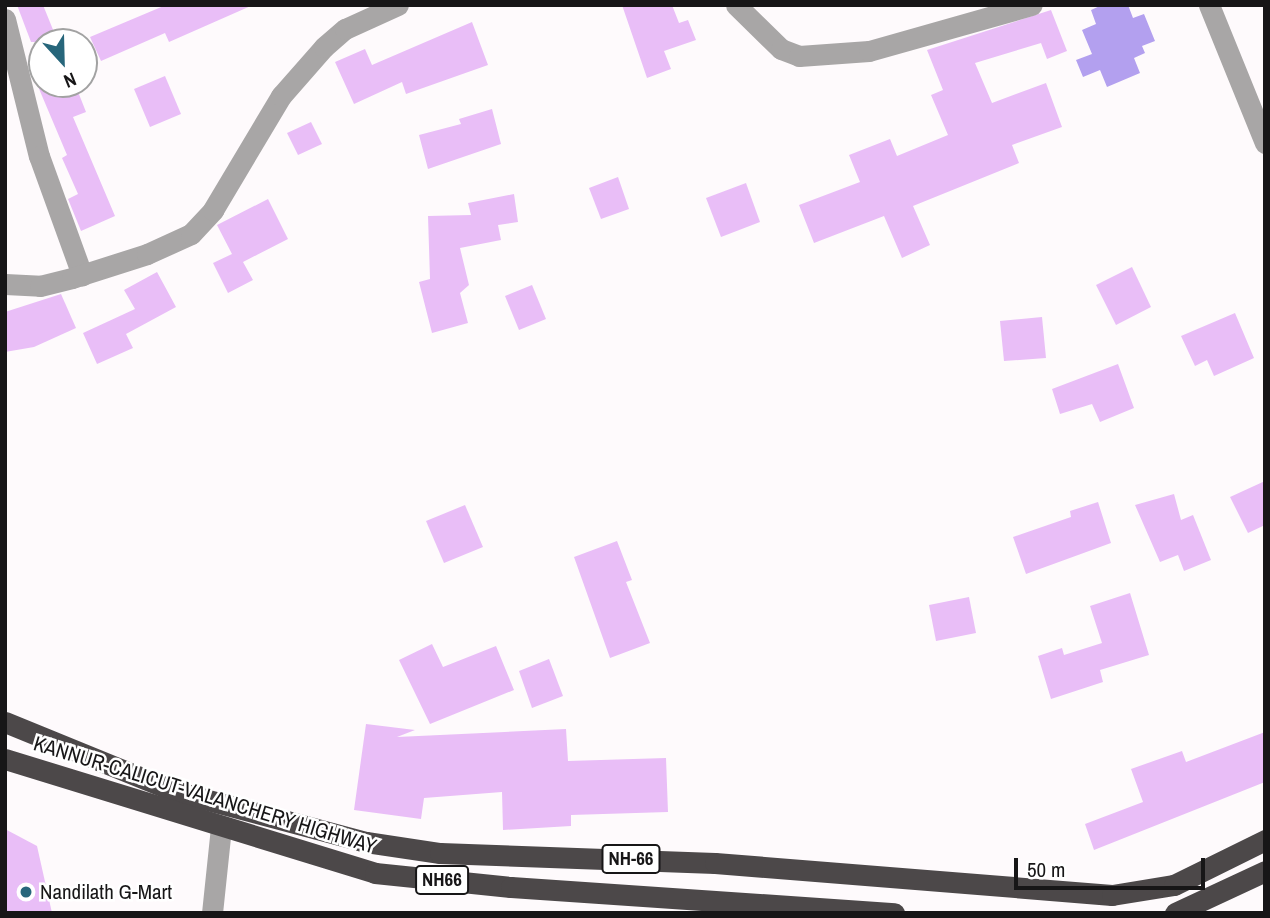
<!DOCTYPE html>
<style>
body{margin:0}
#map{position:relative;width:1270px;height:918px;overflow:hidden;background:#fefafc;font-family:"Archivo Narrow",sans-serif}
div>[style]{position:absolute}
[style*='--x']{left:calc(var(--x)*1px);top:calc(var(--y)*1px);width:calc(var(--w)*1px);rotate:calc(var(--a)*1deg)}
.water>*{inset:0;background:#b3a0ef}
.building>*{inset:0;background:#e9bef7}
.street>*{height:21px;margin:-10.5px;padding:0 10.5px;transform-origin:10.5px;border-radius:10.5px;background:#a8a6a6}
.highway>*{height:21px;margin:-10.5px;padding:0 10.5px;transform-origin:10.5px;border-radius:10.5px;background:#4c4849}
.dots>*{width:19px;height:19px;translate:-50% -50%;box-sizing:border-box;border:4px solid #fff;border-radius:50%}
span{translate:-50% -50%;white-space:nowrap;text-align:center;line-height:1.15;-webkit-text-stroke:5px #fff;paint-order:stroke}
.shield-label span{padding:2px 5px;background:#fff;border:2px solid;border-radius:5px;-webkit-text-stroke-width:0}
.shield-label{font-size:19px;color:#171617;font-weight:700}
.street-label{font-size:21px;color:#171617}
.poi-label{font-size:21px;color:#171617}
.left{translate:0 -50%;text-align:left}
.frame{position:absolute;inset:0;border:7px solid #171617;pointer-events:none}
.north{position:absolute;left:28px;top:28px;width:70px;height:70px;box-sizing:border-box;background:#fff;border:2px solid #a2a2a2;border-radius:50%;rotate:158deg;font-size:19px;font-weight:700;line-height:28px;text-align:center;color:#171617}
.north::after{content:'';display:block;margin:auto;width:24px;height:32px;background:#27667b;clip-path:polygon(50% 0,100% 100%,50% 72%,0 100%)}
.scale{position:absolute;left:1014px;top:858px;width:191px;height:32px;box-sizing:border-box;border:4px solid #171617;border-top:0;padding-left:9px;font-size:21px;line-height:24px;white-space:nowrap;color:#171617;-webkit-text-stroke:5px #fff;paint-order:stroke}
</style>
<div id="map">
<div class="water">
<div style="clip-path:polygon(1102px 5px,1128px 5px,1133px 18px,1144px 14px,1155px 41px,1142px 46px,1145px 53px,1134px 58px,1140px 73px,1107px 87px,1100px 70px,1083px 77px,1076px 60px,1092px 54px,1082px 30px,1096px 24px,1091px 10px)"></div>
</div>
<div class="building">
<div style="clip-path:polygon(17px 5px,43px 5px,58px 42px,31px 42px)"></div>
<div style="clip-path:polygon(166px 5px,253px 5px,169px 42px,165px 33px,101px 61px,90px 37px)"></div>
<div style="clip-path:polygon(622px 5px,672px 5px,679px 23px,688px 20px,696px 40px,664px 51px,671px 69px,647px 78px)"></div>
<div style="clip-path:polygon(1051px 10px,1067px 51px,1047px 59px,1041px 43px,975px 63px,992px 103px,1046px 83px,1062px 127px,1012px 145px,1019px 163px,913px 206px,930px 245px,902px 258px,884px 216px,814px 243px,799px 205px,860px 182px,849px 155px,890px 139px,897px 156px,948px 135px,931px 95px,943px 90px,927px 50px)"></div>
<div style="clip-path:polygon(472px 22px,488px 65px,406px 94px,402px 82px,354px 104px,335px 62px,365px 49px,372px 65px)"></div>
<div style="clip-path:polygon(165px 76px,181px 114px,150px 127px,134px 89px)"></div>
<div style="clip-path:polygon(37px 84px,75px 84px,86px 112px,73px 117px,115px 216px,81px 231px,68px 199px,78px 194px,62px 158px,67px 155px)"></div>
<div style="clip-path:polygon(492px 109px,501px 144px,428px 169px,419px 135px,461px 124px,459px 119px)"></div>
<div style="clip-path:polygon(311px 122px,322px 144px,298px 155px,287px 133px)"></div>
<div style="clip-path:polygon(618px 177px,629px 209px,601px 219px,589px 188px)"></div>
<div style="clip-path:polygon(746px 183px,760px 222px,721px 237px,706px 198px)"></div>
<div style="clip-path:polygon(514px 194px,518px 222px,498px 225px,501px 240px,460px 248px,469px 285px,460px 293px,468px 323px,432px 333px,419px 282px,430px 279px,428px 216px,471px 215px,468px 203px)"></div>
<div style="clip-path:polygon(268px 199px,288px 239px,243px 262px,253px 280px,228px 293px,213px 263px,232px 254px,217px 225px)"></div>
<div style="clip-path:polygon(1132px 267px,1151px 307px,1116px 325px,1096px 285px)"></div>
<div style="clip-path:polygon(157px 272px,176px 307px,126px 334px,133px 348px,97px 364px,83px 333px,135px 309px,124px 290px)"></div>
<div style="clip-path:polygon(532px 285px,546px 319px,519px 330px,505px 296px)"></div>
<div style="clip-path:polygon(61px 294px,76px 328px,34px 347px,5px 352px,5px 312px)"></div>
<div style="clip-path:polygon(1235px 313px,1254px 358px,1214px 376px,1207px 360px,1195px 366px,1181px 336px)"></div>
<div style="clip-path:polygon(1042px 317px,1046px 358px,1004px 361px,1000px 321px)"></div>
<div style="clip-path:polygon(1118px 364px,1134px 408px,1100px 422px,1092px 404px,1060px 414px,1052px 389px)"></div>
<div style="clip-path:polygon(1265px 481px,1265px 525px,1248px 533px,1230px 497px)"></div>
<div style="clip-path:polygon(1174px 494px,1181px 520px,1193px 515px,1211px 560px,1184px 571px,1178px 555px,1160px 562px,1135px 505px)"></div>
<div style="clip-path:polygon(1098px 502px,1111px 543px,1026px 574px,1013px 537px,1071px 517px,1070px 511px)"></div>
<div style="clip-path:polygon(465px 505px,483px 547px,444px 563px,426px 521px)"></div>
<div style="clip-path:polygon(617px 541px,632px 580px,626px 582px,650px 643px,610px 658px,574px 557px)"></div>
<div style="clip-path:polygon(1130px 593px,1149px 655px,1100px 670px,1103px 682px,1051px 699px,1038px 656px,1062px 648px,1064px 655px,1102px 643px,1090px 606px)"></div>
<div style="clip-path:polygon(969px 597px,976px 633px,936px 641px,929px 605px)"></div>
<div style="clip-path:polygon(432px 644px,443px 667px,496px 646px,514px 690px,430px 724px,399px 660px)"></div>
<div style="clip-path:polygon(549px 659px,563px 696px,532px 708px,519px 671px)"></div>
<div style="clip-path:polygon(366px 724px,415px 730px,397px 737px,566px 729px,568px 761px,666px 758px,668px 812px,571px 815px,571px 826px,503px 830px,502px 792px,424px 798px,421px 819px,354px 810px)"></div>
<div style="clip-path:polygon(1265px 732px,1265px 782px,1094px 850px,1085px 824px,1143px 802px,1131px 769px,1182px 751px,1186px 762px)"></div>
<div style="clip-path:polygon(5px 829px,37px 846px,52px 913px,5px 913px)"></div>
</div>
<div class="street">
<div style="--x:736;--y:5;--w:63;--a:44.4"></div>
<div style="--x:781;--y:49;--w:19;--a:21"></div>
<div style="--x:799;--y:56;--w:70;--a:-4.1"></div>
<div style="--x:869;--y:51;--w:169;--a:-15.8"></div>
<div style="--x:1209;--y:5;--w:149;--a:67.9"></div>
<div style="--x:5;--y:19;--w:141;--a:76.1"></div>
<div style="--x:39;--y:156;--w:127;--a:70.1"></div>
<div style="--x:5;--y:284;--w:35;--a:3"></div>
<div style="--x:40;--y:286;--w:33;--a:-14"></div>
<div style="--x:72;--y:278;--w:79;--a:-17.7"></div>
<div style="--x:147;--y:254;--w:48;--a:-24.4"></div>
<div style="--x:191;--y:234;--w:33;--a:-47"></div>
<div style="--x:213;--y:210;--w:133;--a:-59.2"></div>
<div style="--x:281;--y:96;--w:65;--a:-48.7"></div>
<div style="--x:324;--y:47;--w:28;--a:-41"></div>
<div style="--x:345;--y:29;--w:58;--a:-24.4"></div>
<div style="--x:212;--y:913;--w:85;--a:-84"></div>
</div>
<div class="highway">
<div style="--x:5;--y:722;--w:183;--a:22.2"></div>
<div style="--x:174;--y:791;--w:199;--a:14.9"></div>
<div style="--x:366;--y:842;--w:75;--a:8.5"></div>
<div style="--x:440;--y:853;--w:275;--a:2.1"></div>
<div style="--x:715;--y:863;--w:398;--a:4.6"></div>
<div style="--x:1112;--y:895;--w:63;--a:-9.2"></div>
<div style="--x:1174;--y:885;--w:102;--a:-26.3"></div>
<div style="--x:5;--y:759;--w:387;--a:17.1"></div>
<div style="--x:375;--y:873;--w:137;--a:5.9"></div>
<div style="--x:511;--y:887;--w:384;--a:3.9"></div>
<div style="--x:1175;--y:913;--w:99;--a:-25"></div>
</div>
<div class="dots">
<div style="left:26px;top:892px;background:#27667b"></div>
</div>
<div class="shield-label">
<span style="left:631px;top:859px">NH-66</span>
<span style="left:442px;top:880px">NH66</span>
</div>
<div class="street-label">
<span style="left:205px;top:795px;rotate:17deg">KANNUR-CALICUT-VALANCHERY HIGHWAY</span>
</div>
<div class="poi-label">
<span class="left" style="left:40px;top:892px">Nandilath G-Mart</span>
</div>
<div class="frame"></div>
<div class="north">N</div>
<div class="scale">50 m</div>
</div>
